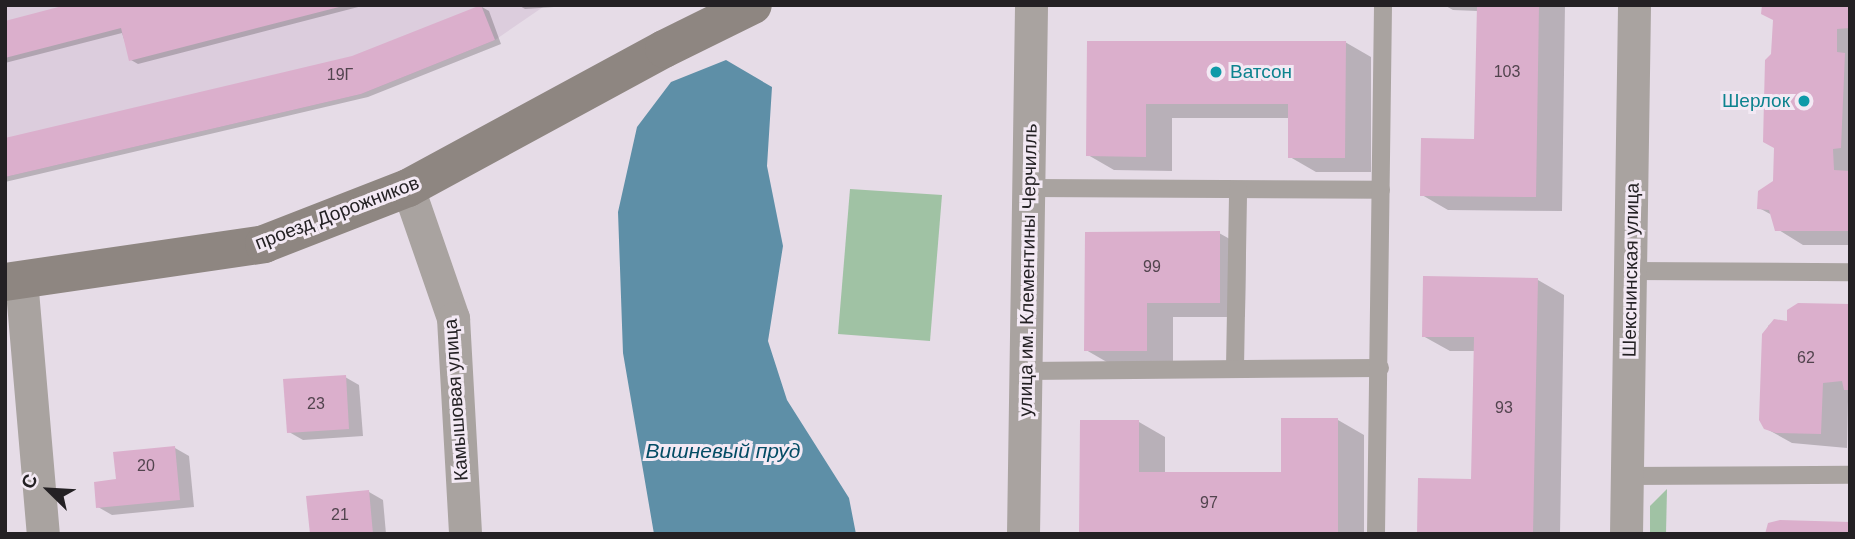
<!DOCTYPE html>
<meta charset="utf-8">
<style>
body{margin:0}
#map{position:relative;width:1855px;height:539px;overflow:hidden;background:#e6dce7;font-family:Helvetica,sans-serif}
div>[style]{position:absolute}
[style*='--x']{left:calc(var(--x)*1px);top:calc(var(--y)*1px);width:calc(var(--w)*1px);rotate:calc(var(--a)*1deg)}
.built>*{inset:0;background:#dccddd}
.green>*{inset:0;background:#a0c2a4}
.water>*{inset:0;background:#5e8fa7}
.shadow>*{inset:0;background:#0003}
.building>*{inset:0;background:#dbafcc}
.lane>*{height:18px;margin:-9px;padding:0 9px;transform-origin:9px;border-radius:9px;background:#a9a3a0}
.street>*{height:33px;margin:-16.5px;padding:0 16.5px;transform-origin:16.5px;border-radius:16.5px;background:#a9a3a0}
.secondary>*{height:38px;margin:-19px;padding:0 19px;transform-origin:19px;border-radius:19px;background:#8e8681}
.dots>*{width:19px;height:19px;translate:-50% -50%;box-sizing:border-box;border:4px solid #f3e9f4;border-radius:50%}
span{translate:-50% -50%;white-space:nowrap;text-align:center;line-height:1.15;-webkit-text-stroke:6px #f3e9f4;paint-order:stroke}
.number-label{font-size:16px;color:#52444e}
.number-label span{-webkit-text-stroke-width:0}
.culture-label{font-size:19px;color:#0d838f}
.left{translate:0 -50%;text-align:left}
.right{translate:-100% -50%;text-align:right}
.street-label{font-size:19px;color:#242124}
.water-label{font-size:21px;color:#034b64;font-style:italic}
.frame{position:absolute;inset:0;border:7px solid #242124;pointer-events:none}
.north{position:absolute;left:14px;top:455px;width:70px;height:70px;-webkit-text-stroke:5px #f3e9f4;paint-order:stroke;rotate:294deg;font-size:19px;font-weight:700;line-height:28px;text-align:center;color:#242124}
.north::after{content:'';display:block;margin:auto;width:24px;height:32px;background:#242124;clip-path:polygon(50% 0,100% 100%,50% 72%,0 100%)}
</style>
<div id="map">
<div class="built">
<div style="clip-path:polygon(5px 5px,546px 5px,495px 40px,361px 94px,5px 177px)"></div>
</div>
<div class="green">
<div style="clip-path:polygon(850px 189px,942px 195px,930px 341px,838px 334px)"></div>
<div style="clip-path:polygon(1667px 489px,1666px 534px,1650px 534px,1650px 506px)"></div>
</div>
<div class="water">
<div style="clip-path:polygon(726px 60px,772px 87px,767px 166px,783px 246px,768px 341px,787px 400px,849px 498px,856px 534px,654px 534px,623px 353px,618px 212px,637px 127px,671px 82px)"></div>
</div>
<div class="shadow">
<div style="clip-path:polygon(73px 5px,366px 5px,138px 64px,131px 60px,122px 33px,5px 63px,5px 23px)"></div>
<div style="clip-path:polygon(518px 5px,554px 5px,554px 7px,525px 9px)"></div>
<div style="clip-path:polygon(1444px 5px,1565px 5px,1562px 211px,1448px 210px,1422px 195px,1476px 141px,1478px 11px,1453px 10px)"></div>
<div style="clip-path:polygon(1850px 5px,1850px 245px,1803px 245px,1777px 229px,1772px 215px,1759px 208px,1774px 182px,1774px 20px)"></div>
<div style="clip-path:polygon(482px 7px,489px 11px,501px 44px,368px 97px,5px 182px,5px 140px,352px 58px)"></div>
<div style="clip-path:polygon(1345px 42px,1371px 57px,1371px 172px,1316px 172px,1290px 157px,1290px 118px,1172px 118px,1172px 171px,1114px 170px,1088px 155px,1088px 43px)"></div>
<div style="clip-path:polygon(1219px 233px,1246px 248px,1245px 317px,1173px 317px,1173px 365px,1112px 365px,1086px 350px)"></div>
<div style="clip-path:polygon(1538px 280px,1564px 295px,1560px 534px,1419px 534px,1473px 481px,1475px 351px,1450px 351px,1423px 336px)"></div>
<div style="clip-path:polygon(1850px 306px,1847px 448px,1792px 443px,1765px 428px,1761px 420px,1768px 326px,1775px 320px,1788px 323px)"></div>
<div style="clip-path:polygon(345px 377px,359px 385px,363px 436px,303px 440px,289px 432px)"></div>
<div style="clip-path:polygon(1338px 420px,1364px 435px,1364px 534px,1081px 534px,1139px 422px,1165px 437px,1165px 474px,1283px 474px)"></div>
<div style="clip-path:polygon(175px 448px,189px 456px,194px 507px,112px 515px,98px 507px,117px 481px)"></div>
<div style="clip-path:polygon(369px 492px,383px 500px,386px 534px,311px 534px)"></div>
</div>
<div class="building">
<div style="clip-path:polygon(66px 5px,343px 5px,343px 6px,129px 61px,121px 28px,5px 58px,5px 21px)"></div>
<div style="clip-path:polygon(481px 5px,495px 40px,361px 94px,5px 177px,5px 138px,352px 56px)"></div>
<div style="clip-path:polygon(1477px 5px,1539px 5px,1536px 197px,1420px 196px,1421px 138px,1474px 139px)"></div>
<div style="clip-path:polygon(1762px 5px,1850px 5px,1850px 28px,1837px 29px,1837px 52px,1845px 53px,1841px 148px,1833px 149px,1834px 170px,1850px 171px,1850px 231px,1775px 231px,1769px 210px,1757px 209px,1758px 191px,1773px 181px,1774px 148px,1763px 142px,1765px 60px,1771px 54px,1773px 20px,1761px 14px)"></div>
<div style="clip-path:polygon(1087px 41px,1346px 41px,1345px 158px,1288px 158px,1288px 104px,1146px 104px,1146px 157px,1086px 156px)"></div>
<div style="clip-path:polygon(1220px 231px,1220px 303px,1147px 303px,1147px 351px,1084px 351px,1085px 232px)"></div>
<div style="clip-path:polygon(1423px 276px,1538px 278px,1533px 534px,1417px 534px,1418px 478px,1471px 479px,1474px 337px,1422px 337px)"></div>
<div style="clip-path:polygon(1798px 303px,1850px 304px,1850px 390px,1844px 390px,1842px 381px,1823px 383px,1821px 434px,1776px 433px,1764px 429px,1759px 420px,1762px 334px,1774px 319px,1787px 321px,1787px 310px)"></div>
<div style="clip-path:polygon(346px 375px,349px 429px,287px 433px,283px 379px)"></div>
<div style="clip-path:polygon(1281px 418px,1338px 418px,1338px 534px,1079px 534px,1080px 420px,1139px 420px,1139px 472px,1281px 472px)"></div>
<div style="clip-path:polygon(175px 446px,180px 500px,96px 508px,94px 482px,116px 479px,113px 452px)"></div>
<div style="clip-path:polygon(369px 490px,373px 534px,310px 534px,306px 496px)"></div>
<div style="clip-path:polygon(1780px 520px,1850px 522px,1850px 534px,1765px 534px,1768px 523px)"></div>
</div>
<div class="lane">
<div style="--x:1031;--y:188;--w:350;--a:0.3"></div>
<div style="--x:1631;--y:271;--w:219;--a:0.3"></div>
<div style="--x:1235;--y:368;--w:178;--a:-89"></div>
<div style="--x:1026;--y:371;--w:354;--a:-0.5"></div>
<div style="--x:1628;--y:476;--w:222;--a:-0.3"></div>
<div style="--x:1376;--y:534;--w:529;--a:-89.24"></div>
</div>
<div class="street">
<div style="--x:408;--y:188;--w:138;--a:70.9"></div>
<div style="--x:453;--y:318;--w:216;--a:86.8"></div>
<div style="--x:21;--y:279;--w:256;--a:85.1"></div>
<div style="--x:1023;--y:534;--w:529;--a:-89.13"></div>
<div style="--x:1626;--y:534;--w:529;--a:-89.13"></div>
</div>
<div class="secondary">
<div style="--x:5;--y:282;--w:262;--a:-8.3"></div>
<div style="--x:264;--y:244;--w:155;--a:-21.3"></div>
<div style="--x:408;--y:188;--w:291;--a:-28.5"></div>
<div style="--x:664;--y:49;--w:99;--a:-26.3"></div>
</div>
<div class="dots">
<div style="left:1216px;top:72px;background:#0f9aa8"></div>
<div style="left:1804px;top:101px;background:#0f9aa8"></div>
</div>
<div class="number-label">
<span style="left:1507px;top:72px">103</span>
<span style="left:340px;top:75px">19Г</span>
<span style="left:1152px;top:267px">99</span>
<span style="left:1806px;top:358px">62</span>
<span style="left:316px;top:404px">23</span>
<span style="left:1504px;top:408px">93</span>
<span style="left:146px;top:466px">20</span>
<span style="left:1209px;top:503px">97</span>
<span style="left:340px;top:515px">21</span>
</div>
<div class="culture-label">
<span class="left" style="left:1230px;top:72px">Ватсон</span>
<span class="right" style="left:1790px;top:101px">Шерлок</span>
</div>
<div class="street-label">
<span style="left:337px;top:213px;rotate:-21deg">проезд Дорожников</span>
<span style="left:1028px;top:270px;rotate:-89deg">улица им. Клементины Черчилль</span>
<span style="left:1631px;top:270px;rotate:-89deg">Шекснинская улица</span>
<span style="left:456px;top:400px;rotate:-94deg">Камышовая улица</span>
</div>
<div class="water-label">
<span style="left:723px;top:451px">Вишневый пруд</span>
</div>
<div class="frame"></div>
<div class="north">С</div>
</div>
